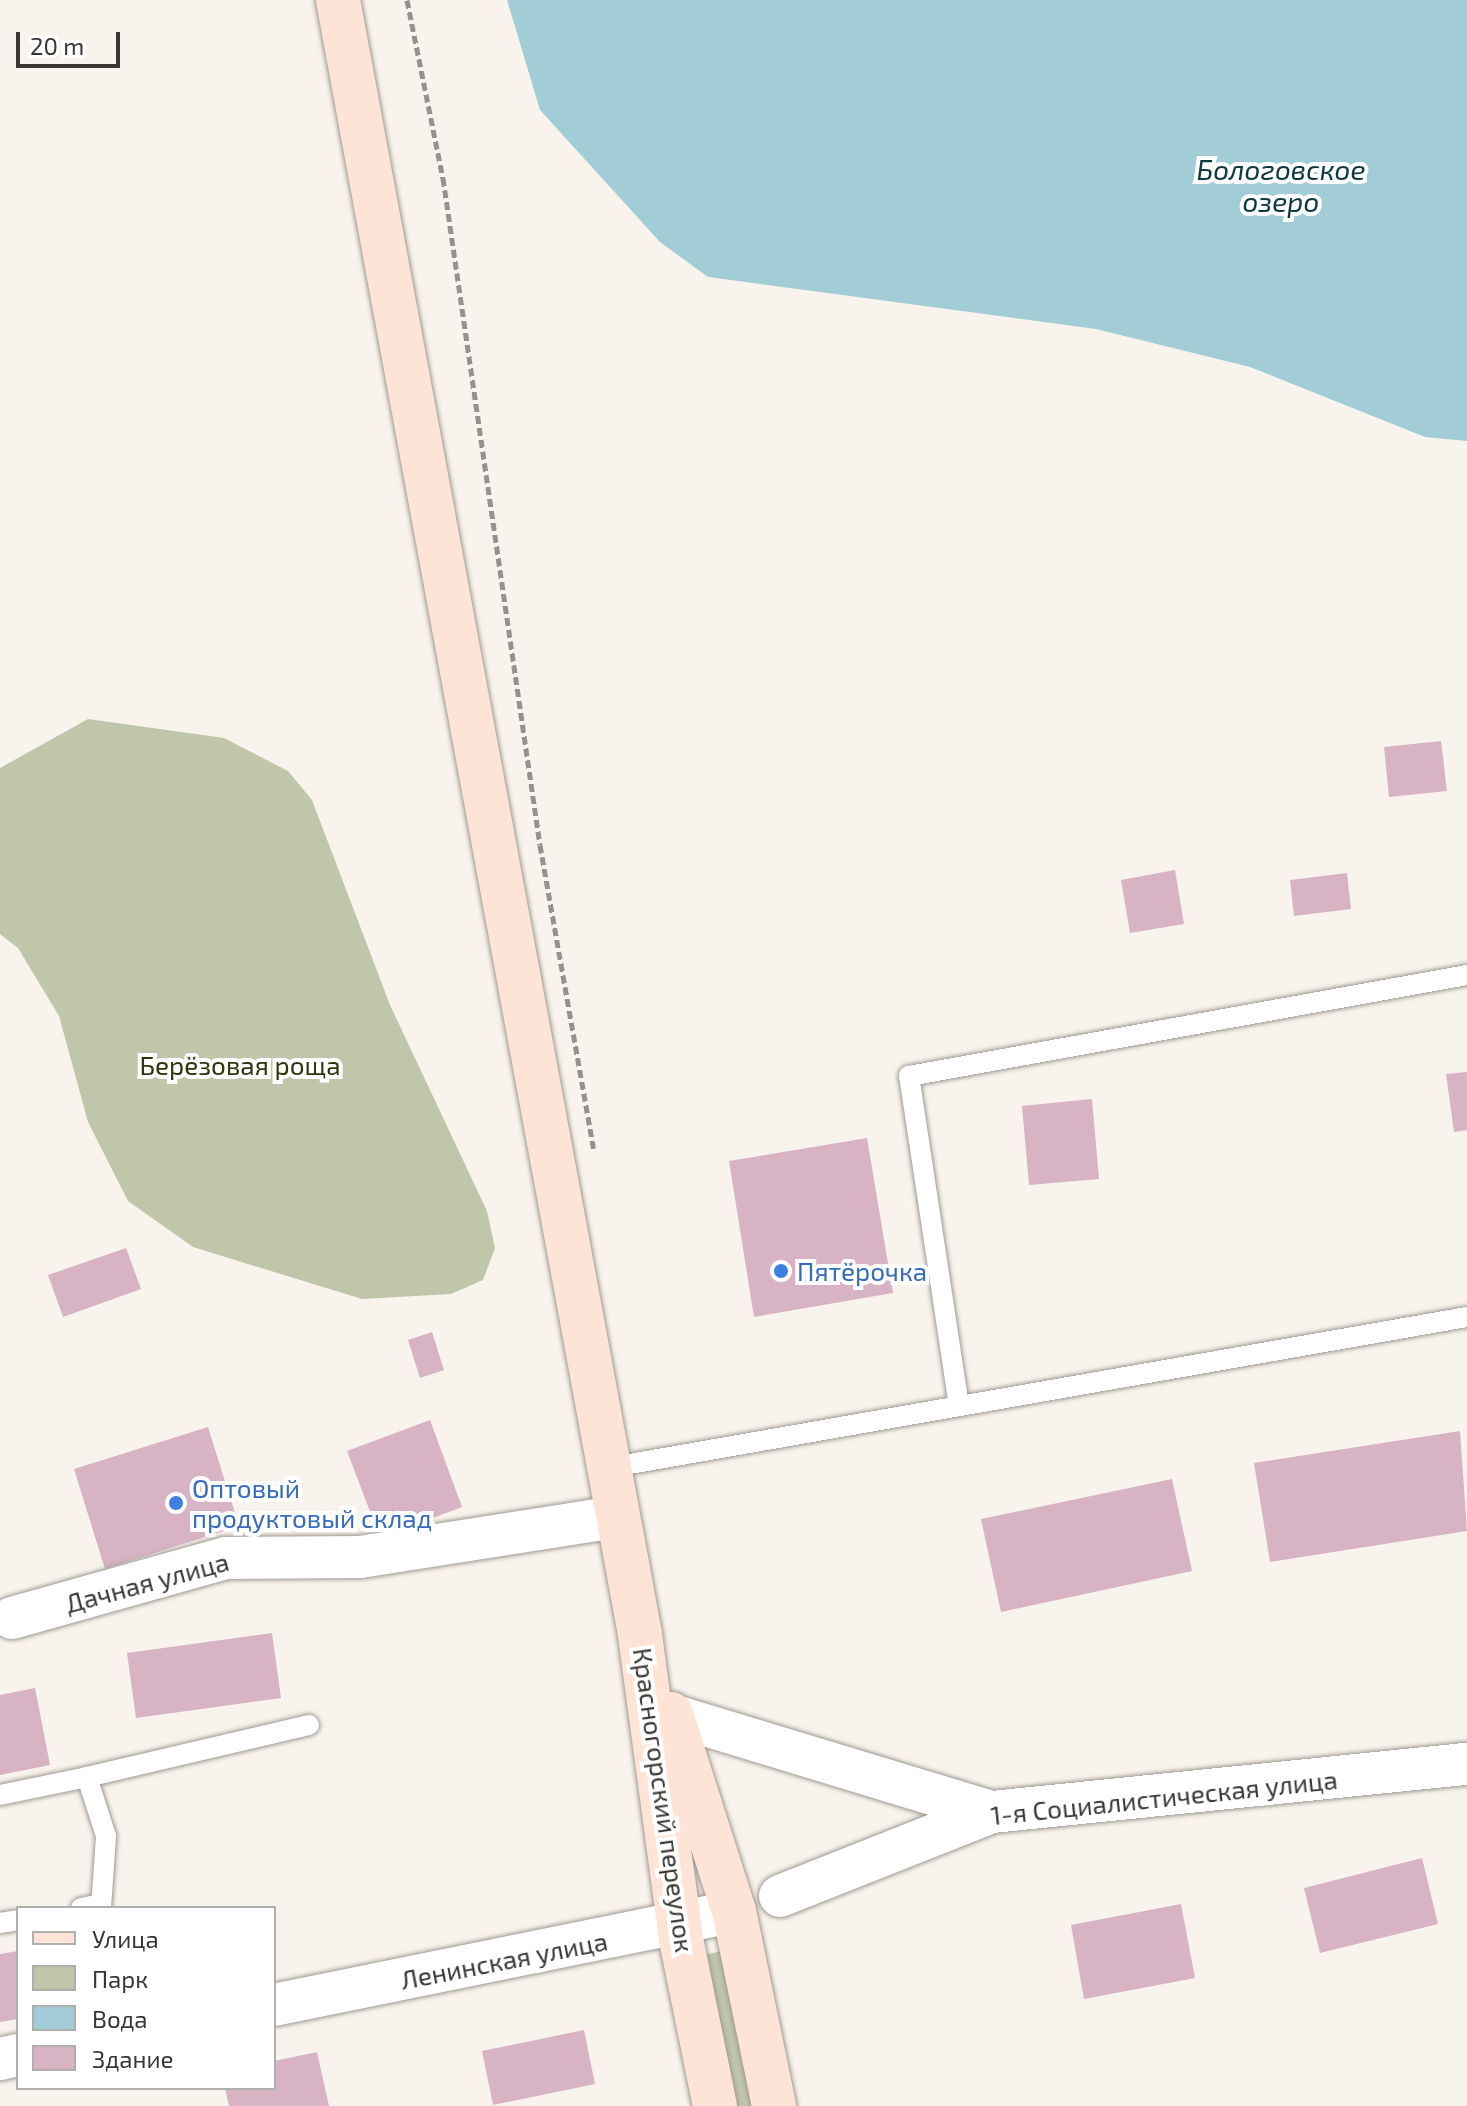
<!DOCTYPE html>
<meta charset="utf-8">
<style>
body{margin:0}
#map{position:relative;width:1467px;height:2106px;overflow:hidden;background:#f8f3ec;font-family:"Exo 2",sans-serif}
div>[style]{position:absolute}
[style*='--x']{left:calc(var(--x)*1px);top:calc(var(--y)*1px);width:calc(var(--w)*1px);rotate:calc(var(--a)*1deg)}
.green>*{inset:0;background:#c0c6aa}
.water>*{inset:0;background:#a2cdd7}
.building>*{inset:0;background:#d7b3c4}
.path>*{height:5px;margin-top:-2.5px;transform-origin:0;background:repeating-linear-gradient(90deg,#95928d 0 8px,transparent 0 12px)}
.roads{filter:drop-shadow(0 0 2px #9e9a93) drop-shadow(0 0 2px #9e9a93)}
.service>*{height:20px;margin:-10px;padding:0 10px;transform-origin:10px;border-radius:10px;background:#fff}
.minor>*{height:42px;margin:-21px;padding:0 21px;transform-origin:21px;border-radius:21px;background:#fff}
.secondary>*{height:44px;margin:-22px;padding:0 22px;transform-origin:22px;border-radius:22px;background:#fee4d7}
.dots>*{width:22px;height:22px;translate:-50% -50%;box-sizing:border-box;border:4px solid #fff;border-radius:50%}
span{translate:-50% -50%;white-space:nowrap;text-align:center;line-height:1.15;-webkit-text-stroke:8px #fff;paint-order:stroke}
.park-label{font-size:26px;color:#30360c}
.shop-label{font-size:26px;color:#366cbe}
.left{translate:0 -50%;text-align:left}
.street-label{font-size:26px;color:#383734}
.water-label{font-size:28px;color:#103840;font-style:italic}
.legend{position:absolute;left:16px;top:1906px;width:260px;height:184px;box-sizing:border-box;background:#fff;border:2px solid #afafae;margin:0;padding:10px 14px;list-style:none;font-size:24px;color:#383734}
.legend li{display:flex;align-items:center;gap:16px;height:40px}
.legend b{width:40px;border:2px solid #afafae}
.scale{position:absolute;left:16px;top:32px;width:104px;height:36px;box-sizing:border-box;border:4px solid #383734;border-top:0;padding-left:10px;font-size:24px;line-height:28px;white-space:nowrap;color:#383734;-webkit-text-stroke:6px #fff;paint-order:stroke}
</style>
<div id="map">
<div class="green">
<div style="clip-path:polygon(88px 719px,224px 738px,288px 771px,312px 800px,390px 1005px,487px 1211px,495px 1248px,483px 1280px,451px 1294px,362px 1299px,193px 1247px,128px 1201px,88px 1122px,59px 1016px,18px 948px,0 934px,0 768px)"></div>
<div style="clip-path:polygon(726px 1950px,758px 2106px,731px 2106px,700px 1956px)"></div>
</div>
<div class="water">
<div style="clip-path:polygon(507px 0,1467px 0,1467px 441px,1425px 437px,1250px 367px,1096px 329px,708px 277px,660px 242px,540px 110px)"></div>
</div>
<div class="building">
<div style="clip-path:polygon(1441px 741px,1447px 791px,1389px 797px,1384px 747px)"></div>
<div style="clip-path:polygon(1175px 870px,1184px 924px,1130px 933px,1121px 880px)"></div>
<div style="clip-path:polygon(1347px 873px,1351px 909px,1294px 916px,1290px 880px)"></div>
<div style="clip-path:polygon(1467px 1072px,1467px 1130px,1454px 1132px,1446px 1074px)"></div>
<div style="clip-path:polygon(1092px 1099px,1099px 1179px,1029px 1185px,1022px 1106px)"></div>
<div style="clip-path:polygon(867px 1138px,893px 1293px,754px 1317px,729px 1161px)"></div>
<div style="clip-path:polygon(126px 1248px,141px 1289px,63px 1317px,48px 1275px)"></div>
<div style="clip-path:polygon(432px 1332px,444px 1370px,420px 1378px,408px 1340px)"></div>
<div style="clip-path:polygon(430px 1420px,462px 1507px,380px 1538px,347px 1451px)"></div>
<div style="clip-path:polygon(208px 1427px,239px 1526px,105px 1569px,74px 1469px)"></div>
<div style="clip-path:polygon(1460px 1431px,1467px 1531px,1270px 1562px,1254px 1463px)"></div>
<div style="clip-path:polygon(1172px 1479px,1192px 1571px,1001px 1612px,981px 1519px)"></div>
<div style="clip-path:polygon(272px 1633px,281px 1698px,136px 1718px,127px 1653px)"></div>
<div style="clip-path:polygon(35px 1688px,50px 1765px,0 1775px,0 1695px)"></div>
<div style="clip-path:polygon(1422px 1858px,1438px 1924px,1320px 1953px,1304px 1888px)"></div>
<div style="clip-path:polygon(1181px 1904px,1195px 1978px,1084px 1999px,1071px 1925px)"></div>
<div style="clip-path:polygon(18px 1951px,18px 2019px,0 2022px,0 1954px)"></div>
<div style="clip-path:polygon(584px 2030px,595px 2084px,493px 2105px,482px 2051px)"></div>
<div style="clip-path:polygon(317px 2052px,329px 2106px,229px 2106px,225px 2088px,274px 2088px,274px 2061px)"></div>
</div>
<div class="path">
<div style="--x:407;--y:0;--w:182;--a:78.6"></div>
<div style="--x:443;--y:178;--w:674;--a:81.73"></div>
<div style="--x:540;--y:845;--w:310;--a:80"></div>
</div>
<div class="roads">
<div class="service">
<div style="--x:959;--y:1406;--w:334;--a:-98.6"></div>
<div style="--x:909;--y:1076;--w:567;--a:-10.26"></div>
<div style="--x:607;--y:1468;--w:873;--a:-9.96"></div>
<div style="--x:0;--y:1795;--w:89;--a:-11.7"></div>
<div style="--x:81;--y:1908;--w:20;--a:-11"></div>
<div style="--x:101;--y:1908;--w:72;--a:-86"></div>
<div style="--x:106;--y:1836;--w:62;--a:-107.9"></div>
<div style="--x:87;--y:1777;--w:228;--a:-13.2"></div>
<div style="--x:0;--y:1923;--w:18;--a:-9"></div>
</div>
<div class="minor">
<div style="--x:12;--y:1618;--w:222;--a:-15.7"></div>
<div style="--x:226;--y:1558;--w:134;--a:-0.4"></div>
<div style="--x:360;--y:1557;--w:259;--a:-8.9"></div>
<div style="--x:672;--y:1715;--w:334;--a:16.9"></div>
<div style="--x:780;--y:1896;--w:228;--a:-21.6"></div>
<div style="--x:992;--y:1812;--w:477;--a:-5.8"></div>
<div style="--x:274;--y:2005;--w:470;--a:-11.5"></div>
<div style="--x:0;--y:2059;--w:18;--a:-13"></div>
</div>
<div class="secondary">
<div style="--x:338;--y:0;--w:1663;--a:79.53"></div>
<div style="--x:640;--y:1635;--w:312;--a:82.3"></div>
<div style="--x:682;--y:1944;--w:165;--a:78.5"></div>
<div style="--x:671;--y:1714;--w:207;--a:72.3"></div>
<div style="--x:734;--y:1911;--w:199;--a:78.4"></div>
</div>
</div>
<div class="dots">
<div style="left:781px;top:1271px;background:#3f7fe0"></div>
<div style="left:176px;top:1503px;background:#3f7fe0"></div>
</div>
<div class="park-label">
<span style="left:240px;top:1065px">Берёзовая роща</span>
</div>
<div class="shop-label">
<span class="left" style="left:797px;top:1271px">Пятёрочка</span>
<span class="left" style="left:192px;top:1503px">Оптовый<br>продуктовый склад</span>
</div>
<div class="street-label">
<span style="left:147px;top:1582px;rotate:-15deg">Дачная улица</span>
<span style="left:1164px;top:1797px;rotate:-6deg">1-я Социалистическая улица</span>
<span style="left:664px;top:1800px;rotate:82deg">Красногорский переулок</span>
<span style="left:504px;top:1960px;rotate:-11deg">Ленинская улица</span>
</div>
<div class="water-label">
<span style="left:1281px;top:185px">Бологовское<br>озеро</span>
</div>
<ul class="legend">
<li><b style="height:10px;background:#fee4d7"></b>Улица</li>
<li><b style="height:22px;background:#c0c6aa"></b>Парк</li>
<li><b style="height:22px;background:#a2cdd7"></b>Вода</li>
<li><b style="height:22px;background:#d7b3c4"></b>Здание</li>
</ul>
<div class="scale">20 m</div>
</div>
